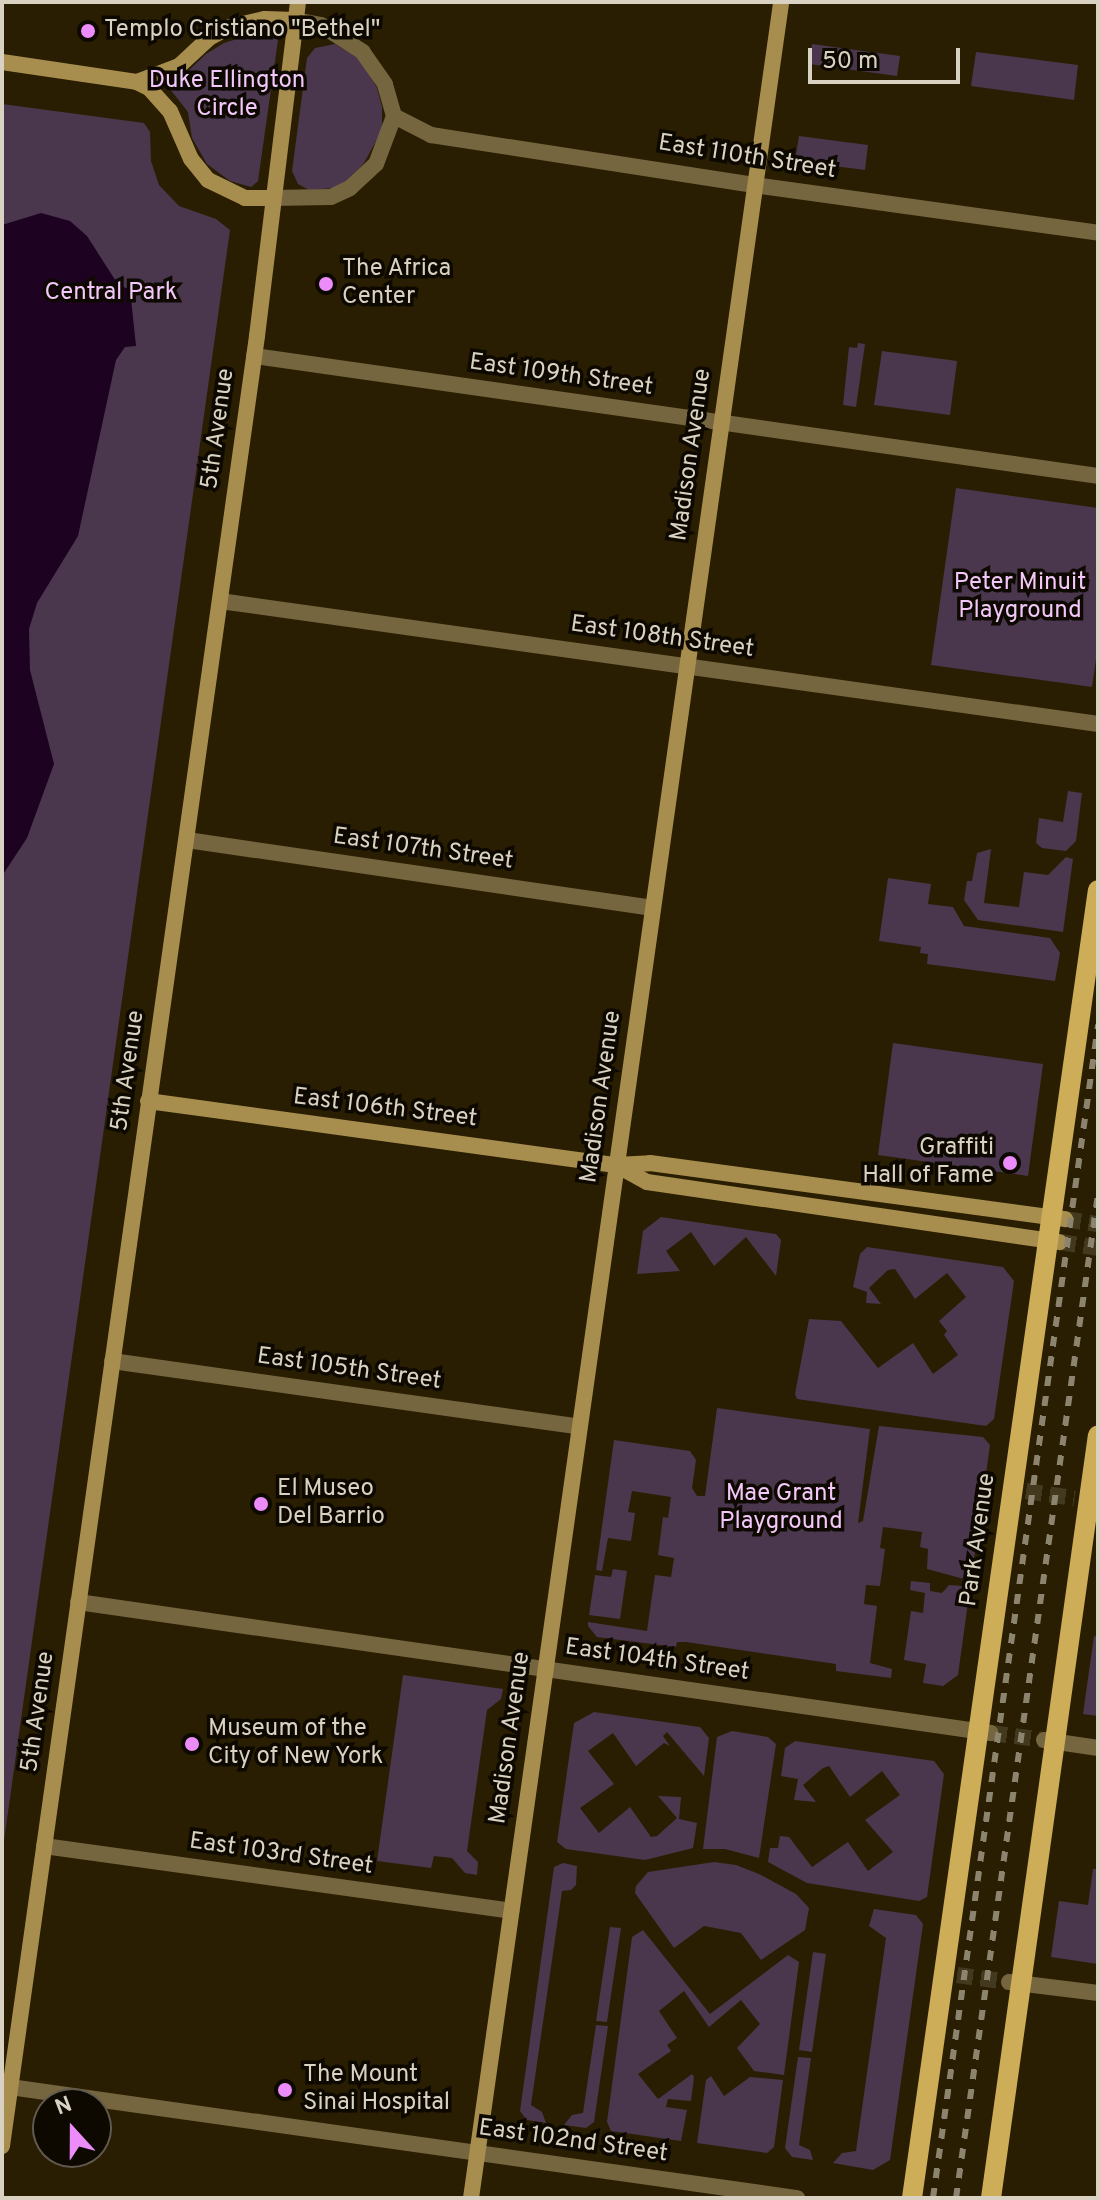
<!DOCTYPE html>
<style>
body{margin:0}
#map{position:relative;width:1100px;height:2200px;overflow:hidden;background:#291e01;font-family:Overpass,sans-serif}
div>[style]{position:absolute}
[style*='--x']{left:calc(var(--x)*1px);top:calc(var(--y)*1px);width:calc(var(--w)*1px);rotate:calc(var(--a)*1deg)}
.green>*{inset:0;background:#4a374d}
.water>*{inset:0;background:#1d0221}
.minor-tunnel>*{height:16px;margin-top:-8px;transform-origin:0;background:repeating-linear-gradient(90deg,#43391e 0 16px,transparent 0 24px)}
.secondary-tunnel>*{height:16px;margin-top:-8px;transform-origin:0;background:repeating-linear-gradient(90deg,#43391e 0 16px,transparent 0 24px)}
.minor>*{height:16px;margin:-8px;padding:0 8px;transform-origin:8px;border-radius:8px;background:#76663f}
.secondary>*{height:16px;margin:-8px;padding:0 8px;transform-origin:8px;border-radius:8px;background:#a88e4e}
.primary>*{height:20px;margin:-10px;padding:0 10px;transform-origin:10px;border-radius:10px;background:#cead58}
.rail>*{height:6px;margin-top:-3px;transform-origin:0;background:repeating-linear-gradient(90deg,#8d846f 0 10px,transparent 0 20px)}
.dots>*{width:22px;height:22px;translate:-50% -50%;box-sizing:border-box;border:4px solid #0d0901;border-radius:50%}
span{translate:-50% -50%;white-space:nowrap;text-align:center;line-height:1.15;-webkit-text-stroke:7px #0d0901;paint-order:stroke}
.poi-label{font-size:24px;color:#d9d2c2}
.left{translate:0 -50%;text-align:left}
.right{translate:-100% -50%;text-align:right}
.park-label{font-size:24px;color:#f3c7f9}
.street-label{font-size:24px;color:#d9d2c2}
.frame{position:absolute;inset:0;border:4px solid #d9d2c2;pointer-events:none}
.north{position:absolute;left:32px;top:2088px;width:80px;height:80px;box-sizing:border-box;background:#0d0901;border:2px solid #5f594e;border-radius:50%;rotate:339deg;font-size:22px;font-weight:700;line-height:32px;text-align:center;color:#d9d2c2}
.north::after{content:'';display:block;margin:auto;width:28px;height:36px;background:#ec8cfa;clip-path:polygon(50% 0,100% 100%,50% 72%,0 100%)}
.scale{position:absolute;left:808px;top:48px;width:152px;height:36px;box-sizing:border-box;border:4px solid #d9d2c2;border-top:0;padding-left:10px;font-size:24px;line-height:28px;white-space:nowrap;color:#d9d2c2;-webkit-text-stroke:6px #0d0901;paint-order:stroke}
</style>
<div id="map">
<div class="green">
<div style="clip-path:polygon(256px 33px,274px 35px,278px 40px,258px 181px,251px 187px,230px 181px,207px 164px,192px 138px,188px 112px,166px 84px,182px 77px,206px 54px,224px 43px)"></div>
<div style="clip-path:polygon(335px 44px,360px 59px,377px 88px,382px 107px,382px 130px,364px 163px,345px 183px,333px 188px,309px 190px,298px 184px,292px 171px,307px 58px,315px 48px)"></div>
<div style="clip-path:polygon(812px 44px,900px 56px,897px 76px,809px 64px)"></div>
<div style="clip-path:polygon(976px 52px,1078px 65px,1074px 100px,971px 86px)"></div>
<div style="clip-path:polygon(2px 104px,144px 123px,150px 132px,151px 161px,159px 185px,179px 206px,216px 219px,230px 230px,2px 1855px)"></div>
<div style="clip-path:polygon(799px 136px,868px 145px,865px 170px,795px 161px)"></div>
<div style="clip-path:polygon(858px 343px,865px 344px,856px 407px,843px 405px,849px 347px,857px 348px)"></div>
<div style="clip-path:polygon(882px 351px,957px 361px,950px 415px,874px 405px)"></div>
<div style="clip-path:polygon(956px 488px,1098px 508px,1098px 645px,1092px 687px,931px 665px)"></div>
<div style="clip-path:polygon(1068px 791px,1082px 793px,1076px 841px,1066px 851px,1042px 848px,1036px 843px,1039px 818px,1063px 822px)"></div>
<div style="clip-path:polygon(991px 849px,984px 903px,1019px 907px,1024px 872px,1048px 875px,1066px 857px,1073px 859px,1063px 932px,978px 920px,964px 900px,967px 881px,972px 881px,977px 853px)"></div>
<div style="clip-path:polygon(888px 878px,931px 884px,928px 904px,953px 907px,964px 926px,1050px 938px,1060px 953px,1055px 981px,927px 964px,928px 954px,920px 953px,921px 947px,879px 941px)"></div>
<div style="clip-path:polygon(893px 1043px,1043px 1064px,1028px 1176px,878px 1155px)"></div>
<div style="clip-path:polygon(661px 1217px,776px 1234px,781px 1240px,776px 1276px,746px 1237px,714px 1266px,691px 1232px,666px 1251px,680px 1271px,637px 1274px,643px 1231px)"></div>
<div style="clip-path:polygon(867px 1247px,1003px 1267px,1014px 1281px,994px 1419px,986px 1426px,797px 1399px,795px 1394px,809px 1319px,841px 1321px,878px 1368px,913px 1343px,933px 1374px,958px 1355px,944px 1335px,947px 1331px,939px 1321px,966px 1297px,947px 1273px,915px 1299px,895px 1269px,888px 1270px,869px 1288px,881px 1304px,866px 1303px,867px 1292px,853px 1287px,860px 1254px)"></div>
<div style="clip-path:polygon(717px 1408px,870px 1429px,858px 1523px,863px 1521px,879px 1426px,983px 1437px,990px 1445px,972px 1573px,964px 1579px,927px 1569px,928px 1549px,920px 1547px,922px 1532px,883px 1527px,880px 1548px,885px 1549px,880px 1586px,866px 1585px,864px 1604px,877px 1606px,870px 1663px,892px 1669px,891px 1678px,836px 1671px,836px 1664px,686px 1642px,677px 1642px,676px 1647px,597px 1637px,588px 1626px,588px 1622px,647px 1631px,655px 1575px,671px 1577px,674px 1558px,658px 1555px,663px 1517px,668px 1518px,671px 1497px,632px 1491px,628px 1512px,635px 1513px,631px 1541px,608px 1538px,602px 1571px,596px 1570px,614px 1440px,690px 1451px,696px 1460px,692px 1488px,697px 1496px,705px 1496px)"></div>
<div style="clip-path:polygon(613px 1569px,627px 1571px,620px 1619px,589px 1615px,595px 1575px,611px 1577px)"></div>
<div style="clip-path:polygon(911px 1581px,930px 1583px,930px 1591px,942px 1593px,949px 1585px,963px 1586px,969px 1595px,958px 1675px,943px 1686px,923px 1683px,926px 1664px,904px 1660px,911px 1611px,923px 1613px,925px 1593px,910px 1590px)"></div>
<div style="clip-path:polygon(1094px 1636px,1098px 1637px,1098px 1716px,1083px 1714px)"></div>
<div style="clip-path:polygon(403px 1675px,503px 1689px,501px 1699px,487px 1710px,467px 1851px,478px 1862px,477px 1875px,465px 1873px,452px 1858px,434px 1856px,431px 1868px,377px 1861px)"></div>
<div style="clip-path:polygon(594px 1712px,700px 1727px,709px 1738px,704px 1776px,667px 1732px,663px 1736px,670px 1746px,664px 1743px,636px 1766px,613px 1733px,588px 1751px,614px 1784px,580px 1808px,599px 1833px,630px 1807px,651px 1837px,657px 1836px,677px 1818px,658px 1796px,681px 1797px,679px 1819px,697px 1823px,693px 1848px,645px 1860px,566px 1849px,557px 1842px,574px 1723px)"></div>
<div style="clip-path:polygon(732px 1731px,768px 1737px,776px 1744px,759px 1858px,725px 1849px,703px 1849px,717px 1737px)"></div>
<div style="clip-path:polygon(795px 1741px,934px 1761px,944px 1774px,927px 1897px,919px 1901px,807px 1883px,768px 1862px,770px 1848px,778px 1848px,780px 1836px,789px 1837px,812px 1867px,848px 1842px,868px 1871px,893px 1852px,865px 1820px,900px 1795px,882px 1771px,850px 1797px,829px 1766px,823px 1768px,803px 1785px,816px 1802px,794px 1800px,798px 1779px,781px 1776px,785px 1748px)"></div>
<div style="clip-path:polygon(714px 1862px,736px 1865px,759px 1874px,796px 1894px,809px 1908px,805px 1930px,761px 1960px,741px 1933px,704px 1926px,674px 1948px,635px 1893px,636px 1886px,648px 1872px)"></div>
<div style="clip-path:polygon(563px 1863px,577px 1866px,576px 1885px,571px 1890px,562px 1891px,531px 2105px,542px 2112px,546px 2123px,527px 2120px,520px 2111px,554px 1867px)"></div>
<div style="clip-path:polygon(1093px 1869px,1098px 1869px,1098px 1964px,1051px 1957px,1059px 1901px,1088px 1905px)"></div>
<div style="clip-path:polygon(874px 1909px,916px 1915px,923px 1924px,890px 2160px,873px 2170px,833px 2163px,842px 2153px,856px 2151px,886px 1938px,869px 1926px)"></div>
<div style="clip-path:polygon(610px 1927px,621px 1928px,607px 2022px,596px 2021px)"></div>
<div style="clip-path:polygon(643px 1930px,710px 2014px,788px 1955px,799px 1962px,784px 2075px,754px 2071px,737px 2048px,760px 2024px,741px 2000px,709px 2027px,684px 1991px,659px 2011px,677px 2038px,667px 2045px,671px 2051px,638px 2074px,658px 2099px,692px 2074px,694px 2077px,691px 2101px,668px 2099px,666px 2107px,687px 2110px,681px 2141px,611px 2131px,607px 2122px,632px 1937px)"></div>
<div style="clip-path:polygon(813px 1952px,826px 1954px,812px 2052px,799px 2050px)"></div>
<div style="clip-path:polygon(596px 2025px,608px 2026px,594px 2122px,586px 2128px,564px 2125px,572px 2115px,583px 2113px)"></div>
<div style="clip-path:polygon(798px 2057px,811px 2058px,799px 2145px,810px 2150px,813px 2160px,792px 2157px,785px 2148px)"></div>
<div style="clip-path:polygon(711px 2076px,724px 2096px,750px 2077px,783px 2080px,774px 2147px,767px 2153px,697px 2143px,706px 2080px)"></div>
</div>
<div class="water">
<div style="clip-path:polygon(41px 213px,70px 221px,87px 236px,119px 286px,130px 289px,136px 346px,125px 347px,116px 360px,78px 536px,37px 603px,29px 629px,30px 670px,54px 764px,27px 838px,2px 876px,2px 225px)"></div>
</div>
<div class="minor-tunnel">
<div style="--x:1026;--y:1491;--w:49;--a:8.3"></div>
<div style="--x:991;--y:1733;--w:53;--a:7.5"></div>
<div style="--x:957;--y:1975;--w:52;--a:7.7"></div>
</div>
<div class="secondary-tunnel">
<div style="--x:1065;--y:1219;--w:33;--a:9"></div>
<div style="--x:1060;--y:1242;--w:38;--a:9"></div>
</div>
<div class="minor">
<div style="--x:394;--y:116;--w:42;--a:27.2"></div>
<div style="--x:431;--y:135;--w:327;--a:8.8"></div>
<div style="--x:754;--y:185;--w:347;--a:7.9"></div>
<div style="--x:272;--y:198;--w:59;--a:-1"></div>
<div style="--x:331;--y:197;--w:21;--a:-25"></div>
<div style="--x:350;--y:188;--w:35;--a:-43"></div>
<div style="--x:376;--y:164;--w:51;--a:-69.4"></div>
<div style="--x:394;--y:116;--w:33;--a:-106"></div>
<div style="--x:385;--y:84;--w:39;--a:-125"></div>
<div style="--x:363;--y:52;--w:50;--a:-147.3"></div>
<div style="--x:321;--y:25;--w:26;--a:-169"></div>
<div style="--x:254;--y:356;--w:852;--a:8.09"></div>
<div style="--x:220;--y:601;--w:887;--a:7.97"></div>
<div style="--x:187;--y:840;--w:471;--a:8.3"></div>
<div style="--x:112;--y:1361;--w:472;--a:8"></div>
<div style="--x:78;--y:1602;--w:922;--a:8.17"></div>
<div style="--x:1044;--y:1740;--w:55;--a:8.4"></div>
<div style="--x:44;--y:1846;--w:472;--a:7.9"></div>
<div style="--x:1009;--y:1982;--w:90;--a:7"></div>
<div style="--x:10;--y:2087;--w:795;--a:8.03"></div>
</div>
<div class="secondary">
<div style="--x:2;--y:62;--w:136;--a:8.4"></div>
<div style="--x:137;--y:82;--w:13;--a:27"></div>
<div style="--x:149;--y:88;--w:31;--a:48"></div>
<div style="--x:170;--y:111;--w:52;--a:66.4"></div>
<div style="--x:191;--y:159;--w:27;--a:51"></div>
<div style="--x:208;--y:180;--w:41;--a:25.9"></div>
<div style="--x:245;--y:198;--w:27;--a:0"></div>
<div style="--x:137;--y:82;--w:45;--a:-20.9"></div>
<div style="--x:179;--y:66;--w:41;--a:-43"></div>
<div style="--x:209;--y:38;--w:24;--a:-28"></div>
<div style="--x:230;--y:27;--w:36;--a:-13"></div>
<div style="--x:265;--y:19;--w:30;--a:2"></div>
<div style="--x:148;--y:1101;--w:472;--a:7.8"></div>
<div style="--x:616;--y:1165;--w:34;--a:-3"></div>
<div style="--x:650;--y:1163;--w:419;--a:7.7"></div>
<div style="--x:618;--y:1166;--w:33;--a:29"></div>
<div style="--x:647;--y:1182;--w:417;--a:8.3"></div>
<div style="--x:2;--y:2146;--w:1828;--a:-81.98"></div>
<div style="--x:257;--y:336;--w:337;--a:-83"></div>
<div style="--x:471;--y:2198;--w:2218;--a:-81.96"></div>
</div>
<div class="primary">
<div style="--x:912;--y:2198;--w:1321;--a:-81.91"></div>
<div style="--x:991;--y:2198;--w:770;--a:-82.02"></div>
</div>
<div class="rail">
<div style="--x:933;--y:2198;--w:1185;--a:-81.99"></div>
<div style="--x:956;--y:2198;--w:1014;--a:-81.95"></div>
</div>
<div class="dots">
<div style="left:88px;top:31px;background:#ec8cfa"></div>
<div style="left:326px;top:284px;background:#ec8cfa"></div>
<div style="left:1010px;top:1163px;background:#ec8cfa"></div>
<div style="left:261px;top:1504px;background:#ec8cfa"></div>
<div style="left:192px;top:1744px;background:#ec8cfa"></div>
<div style="left:285px;top:2090px;background:#ec8cfa"></div>
</div>
<div class="poi-label">
<span class="left" style="left:104px;top:31px">Templo Cristiano "Bethel"</span>
<span class="left" style="left:342px;top:284px">The Africa<br>Center</span>
<span class="right" style="left:994px;top:1163px">Graffiti<br>Hall of Fame</span>
<span class="left" style="left:277px;top:1504px">El Museo<br>Del Barrio</span>
<span class="left" style="left:208px;top:1744px">Museum of the<br>City of New York</span>
<span class="left" style="left:303px;top:2090px">The Mount<br>Sinai Hospital</span>
</div>
<div class="park-label">
<span style="left:227px;top:96px">Duke Ellington<br>Circle</span>
<span style="left:111px;top:294px">Central Park</span>
<span style="left:1020px;top:598px">Peter Minuit<br>Playground</span>
<span style="left:781px;top:1509px">Mae Grant<br>Playground</span>
</div>
<div class="street-label">
<span style="left:747px;top:158px;rotate:9deg">East 110th Street</span>
<span style="left:561px;top:376px;rotate:8deg">East 109th Street</span>
<span style="left:219px;top:429px;rotate:-82deg">5th Avenue</span>
<span style="left:692px;top:455px;rotate:-82deg">Madison Avenue</span>
<span style="left:662px;top:638px;rotate:8deg">East 108th Street</span>
<span style="left:423px;top:850px;rotate:8deg">East 107th Street</span>
<span style="left:129px;top:1071px;rotate:-82deg">5th Avenue</span>
<span style="left:602px;top:1097px;rotate:-82deg">Madison Avenue</span>
<span style="left:385px;top:1109px;rotate:7deg">East 106th Street</span>
<span style="left:349px;top:1370px;rotate:8deg">East 105th Street</span>
<span style="left:979px;top:1540px;rotate:-82deg">Park Avenue</span>
<span style="left:657px;top:1661px;rotate:8deg">East 104th Street</span>
<span style="left:39px;top:1712px;rotate:-82deg">5th Avenue</span>
<span style="left:511px;top:1738px;rotate:-82deg">Madison Avenue</span>
<span style="left:281px;top:1855px;rotate:8deg">East 103rd Street</span>
<span style="left:573px;top:2142px;rotate:8deg">East 102nd Street</span>
</div>
<div class="frame"></div>
<div class="north">N</div>
<div class="scale">50 m</div>
</div>
